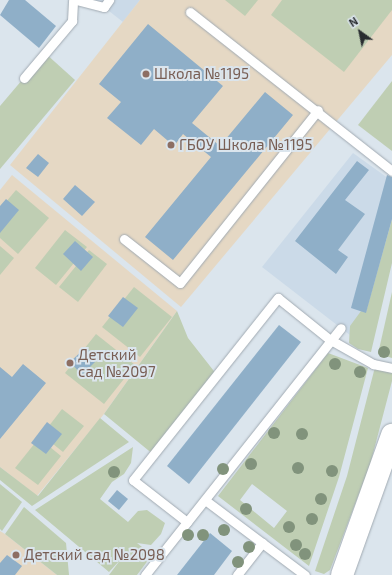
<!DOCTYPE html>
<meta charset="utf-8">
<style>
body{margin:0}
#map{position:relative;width:392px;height:575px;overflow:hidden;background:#dbe5ed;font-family:"Exo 2",sans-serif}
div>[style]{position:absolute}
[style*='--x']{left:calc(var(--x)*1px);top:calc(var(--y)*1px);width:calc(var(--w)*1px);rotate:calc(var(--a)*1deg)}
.built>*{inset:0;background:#cbdae8}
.education>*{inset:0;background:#e5d8c4}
.green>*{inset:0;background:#bfceb3}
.building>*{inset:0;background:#8fafc8}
.roads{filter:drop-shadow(0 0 1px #a1aab2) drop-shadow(0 0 1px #a1aab2)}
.lane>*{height:9px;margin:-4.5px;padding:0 4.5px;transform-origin:4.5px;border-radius:4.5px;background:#fff}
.secondary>*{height:22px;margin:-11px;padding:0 11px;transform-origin:11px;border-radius:11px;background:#fff}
.trees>*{width:12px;height:12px;margin:-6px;border-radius:50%;background:#81937c}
.dots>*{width:11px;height:11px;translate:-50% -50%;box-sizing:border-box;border:2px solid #dbe5ed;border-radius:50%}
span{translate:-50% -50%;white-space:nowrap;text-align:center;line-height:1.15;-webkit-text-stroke:4px #dbe5ed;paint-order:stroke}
.education-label{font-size:15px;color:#785e54}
.left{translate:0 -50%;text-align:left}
.north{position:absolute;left:340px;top:12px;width:40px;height:40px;-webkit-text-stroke:3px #dbe5ed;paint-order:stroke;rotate:327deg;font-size:11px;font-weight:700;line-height:16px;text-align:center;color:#292d30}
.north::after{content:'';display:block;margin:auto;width:14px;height:18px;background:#292d30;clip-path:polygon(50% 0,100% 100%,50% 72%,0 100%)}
</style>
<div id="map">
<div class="built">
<div style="clip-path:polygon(95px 0,140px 0,123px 22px)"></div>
<div style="clip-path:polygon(353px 153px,392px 181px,392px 219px,359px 342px,262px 267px)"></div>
</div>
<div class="education">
<div style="clip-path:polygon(140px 0,392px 0,392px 55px,181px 307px,10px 165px)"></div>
<div style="clip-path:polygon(12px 175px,177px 311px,104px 414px,37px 496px,0 467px,0 190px)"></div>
<div style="clip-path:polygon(0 531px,5px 534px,57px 575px,0 575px)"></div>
</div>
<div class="green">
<div style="clip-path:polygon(225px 0,258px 0,245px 16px)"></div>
<div style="clip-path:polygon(282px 0,392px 0,392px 10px,344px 72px,271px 15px)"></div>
<div style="clip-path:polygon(45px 53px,75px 80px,0 169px,0 106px)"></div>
<div style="clip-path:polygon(392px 81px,392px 151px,358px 125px)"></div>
<div style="clip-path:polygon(16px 190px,49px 218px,18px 254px,0 238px,0 209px)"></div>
<div style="clip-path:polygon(392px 219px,392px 263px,371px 352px,358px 349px,349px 343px,350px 326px,361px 311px,366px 312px)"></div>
<div style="clip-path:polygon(65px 230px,87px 247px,56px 285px,35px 268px)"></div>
<div style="clip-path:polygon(0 246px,14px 258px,0 275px)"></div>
<div style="clip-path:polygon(89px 250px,107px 264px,78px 302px,59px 287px)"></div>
<div style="clip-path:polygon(134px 287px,172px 317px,140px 357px,102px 327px)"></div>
<div style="clip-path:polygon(392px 292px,392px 358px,378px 354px)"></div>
<div style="clip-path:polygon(177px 311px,188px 338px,217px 375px,154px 455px,104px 414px)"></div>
<div style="clip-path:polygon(96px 334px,135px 365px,104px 404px,65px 373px)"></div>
<div style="clip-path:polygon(evenodd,328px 353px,368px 368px,339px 477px,309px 566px,218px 496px,328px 353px,252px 484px,287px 511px,274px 528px,240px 500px,252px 484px)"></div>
<div style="clip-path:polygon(375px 367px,392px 373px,392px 381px,370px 465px,330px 570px,324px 574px,315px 571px,347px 476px)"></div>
<div style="clip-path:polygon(62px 409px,84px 426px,63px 452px,42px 435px)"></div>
<div style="clip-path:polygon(100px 418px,129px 442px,32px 506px,0 480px,0 467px,38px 496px)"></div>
<div style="clip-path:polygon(39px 438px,61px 456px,38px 485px,15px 468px)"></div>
<div style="clip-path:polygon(133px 447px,131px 463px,124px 474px,112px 482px,100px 499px,128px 522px,138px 511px,147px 510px,165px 523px,161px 534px,151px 545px,137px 543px,152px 555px,137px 575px,109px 575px,121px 559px,109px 572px,35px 510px)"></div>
<div style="clip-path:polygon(0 484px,22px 502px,2px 531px,0 529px)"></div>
<div style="clip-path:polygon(24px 507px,66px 543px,69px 575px,57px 575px,5px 534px)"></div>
</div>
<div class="building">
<div style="clip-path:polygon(9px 0,25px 0,56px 26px,39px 48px,0 15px)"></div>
<div style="clip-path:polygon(148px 24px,223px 86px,192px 123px,220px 146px,265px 92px,293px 115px,173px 260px,145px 237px,211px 157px,183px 134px,174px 146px,154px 129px,141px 145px,107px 118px,121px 102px,99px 84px)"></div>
<div style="clip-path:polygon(38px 154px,49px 163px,38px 177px,26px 168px)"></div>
<div style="clip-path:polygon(357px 161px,369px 170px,345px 200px,365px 214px,338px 250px,348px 257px,336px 274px,295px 241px)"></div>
<div style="clip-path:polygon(387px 175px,392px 177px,392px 219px,366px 313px,351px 308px)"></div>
<div style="clip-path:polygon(75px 185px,95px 202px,82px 216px,63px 199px)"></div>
<div style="clip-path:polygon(6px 199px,19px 210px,0 233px,0 206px)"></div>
<div style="clip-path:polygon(75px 241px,93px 257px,81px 271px,63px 254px)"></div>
<div style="clip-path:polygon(123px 297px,138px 308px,123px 327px,108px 316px)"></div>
<div style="clip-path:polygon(279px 325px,301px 342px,189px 484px,167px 466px)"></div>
<div style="clip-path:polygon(86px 347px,98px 359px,82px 375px,70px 362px)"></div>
<div style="clip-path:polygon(23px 364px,46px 383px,0 439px,0 367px,12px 377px)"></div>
<div style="clip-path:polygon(47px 422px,62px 434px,46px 454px,31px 443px)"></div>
<div style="clip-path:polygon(117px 490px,128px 499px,119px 510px,108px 501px)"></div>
<div style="clip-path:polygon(210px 533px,232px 551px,214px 575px,177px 575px)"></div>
<div style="clip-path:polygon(7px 555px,22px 566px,15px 575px,0 575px,0 563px)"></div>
</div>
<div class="roads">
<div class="lane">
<div style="--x:76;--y:0;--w:29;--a:14"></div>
<div style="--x:104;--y:7;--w:9;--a:-54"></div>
<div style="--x:190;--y:12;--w:257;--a:38.2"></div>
<div style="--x:24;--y:78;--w:75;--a:-49.9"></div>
<div style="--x:72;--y:21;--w:21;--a:-87"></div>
<div style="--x:124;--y:239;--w:71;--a:38.2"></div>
<div style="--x:180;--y:283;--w:221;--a:-51.4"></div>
<div style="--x:205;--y:500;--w:125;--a:36.9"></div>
<div style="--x:187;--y:522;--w:68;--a:-142.1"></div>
<div style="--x:133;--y:480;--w:233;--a:-51.5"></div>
<div style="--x:278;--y:298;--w:65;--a:38.8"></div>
<div style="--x:329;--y:339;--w:51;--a:29.6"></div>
<div style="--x:373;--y:364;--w:19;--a:12"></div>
<div style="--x:145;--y:575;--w:315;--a:-51.6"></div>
<div style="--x:237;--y:575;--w:41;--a:-52"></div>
</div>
<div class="secondary">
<div style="--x:342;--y:575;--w:149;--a:-70.3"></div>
</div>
</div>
<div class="trees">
<div style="left:384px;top:352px"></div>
<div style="left:335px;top:364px"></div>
<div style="left:360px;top:372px"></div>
<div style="left:274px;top:433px"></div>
<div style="left:302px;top:434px"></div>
<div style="left:251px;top:464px"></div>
<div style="left:298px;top:468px"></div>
<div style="left:223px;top:469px"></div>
<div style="left:332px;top:471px"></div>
<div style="left:114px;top:472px"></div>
<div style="left:321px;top:499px"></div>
<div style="left:246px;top:509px"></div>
<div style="left:312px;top:519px"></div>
<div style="left:289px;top:527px"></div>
<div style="left:224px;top:530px"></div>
<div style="left:188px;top:535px"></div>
<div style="left:203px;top:535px"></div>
<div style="left:296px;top:545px"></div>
<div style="left:249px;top:547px"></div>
<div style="left:305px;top:554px"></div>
<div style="left:238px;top:562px"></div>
</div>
<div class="dots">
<div style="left:146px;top:74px;background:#8d6e63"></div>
<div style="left:171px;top:145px;background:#8d6e63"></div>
<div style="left:70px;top:363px;background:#8d6e63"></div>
<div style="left:16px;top:555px;background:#8d6e63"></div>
</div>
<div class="education-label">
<span class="left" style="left:154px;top:74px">Школа №1195</span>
<span class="left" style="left:179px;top:145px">ГБОУ Школа №1195</span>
<span class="left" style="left:78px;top:363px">Детский<br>сад №2097</span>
<span class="left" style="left:24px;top:555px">Детский сад №2098</span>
</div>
<div class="north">N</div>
</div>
